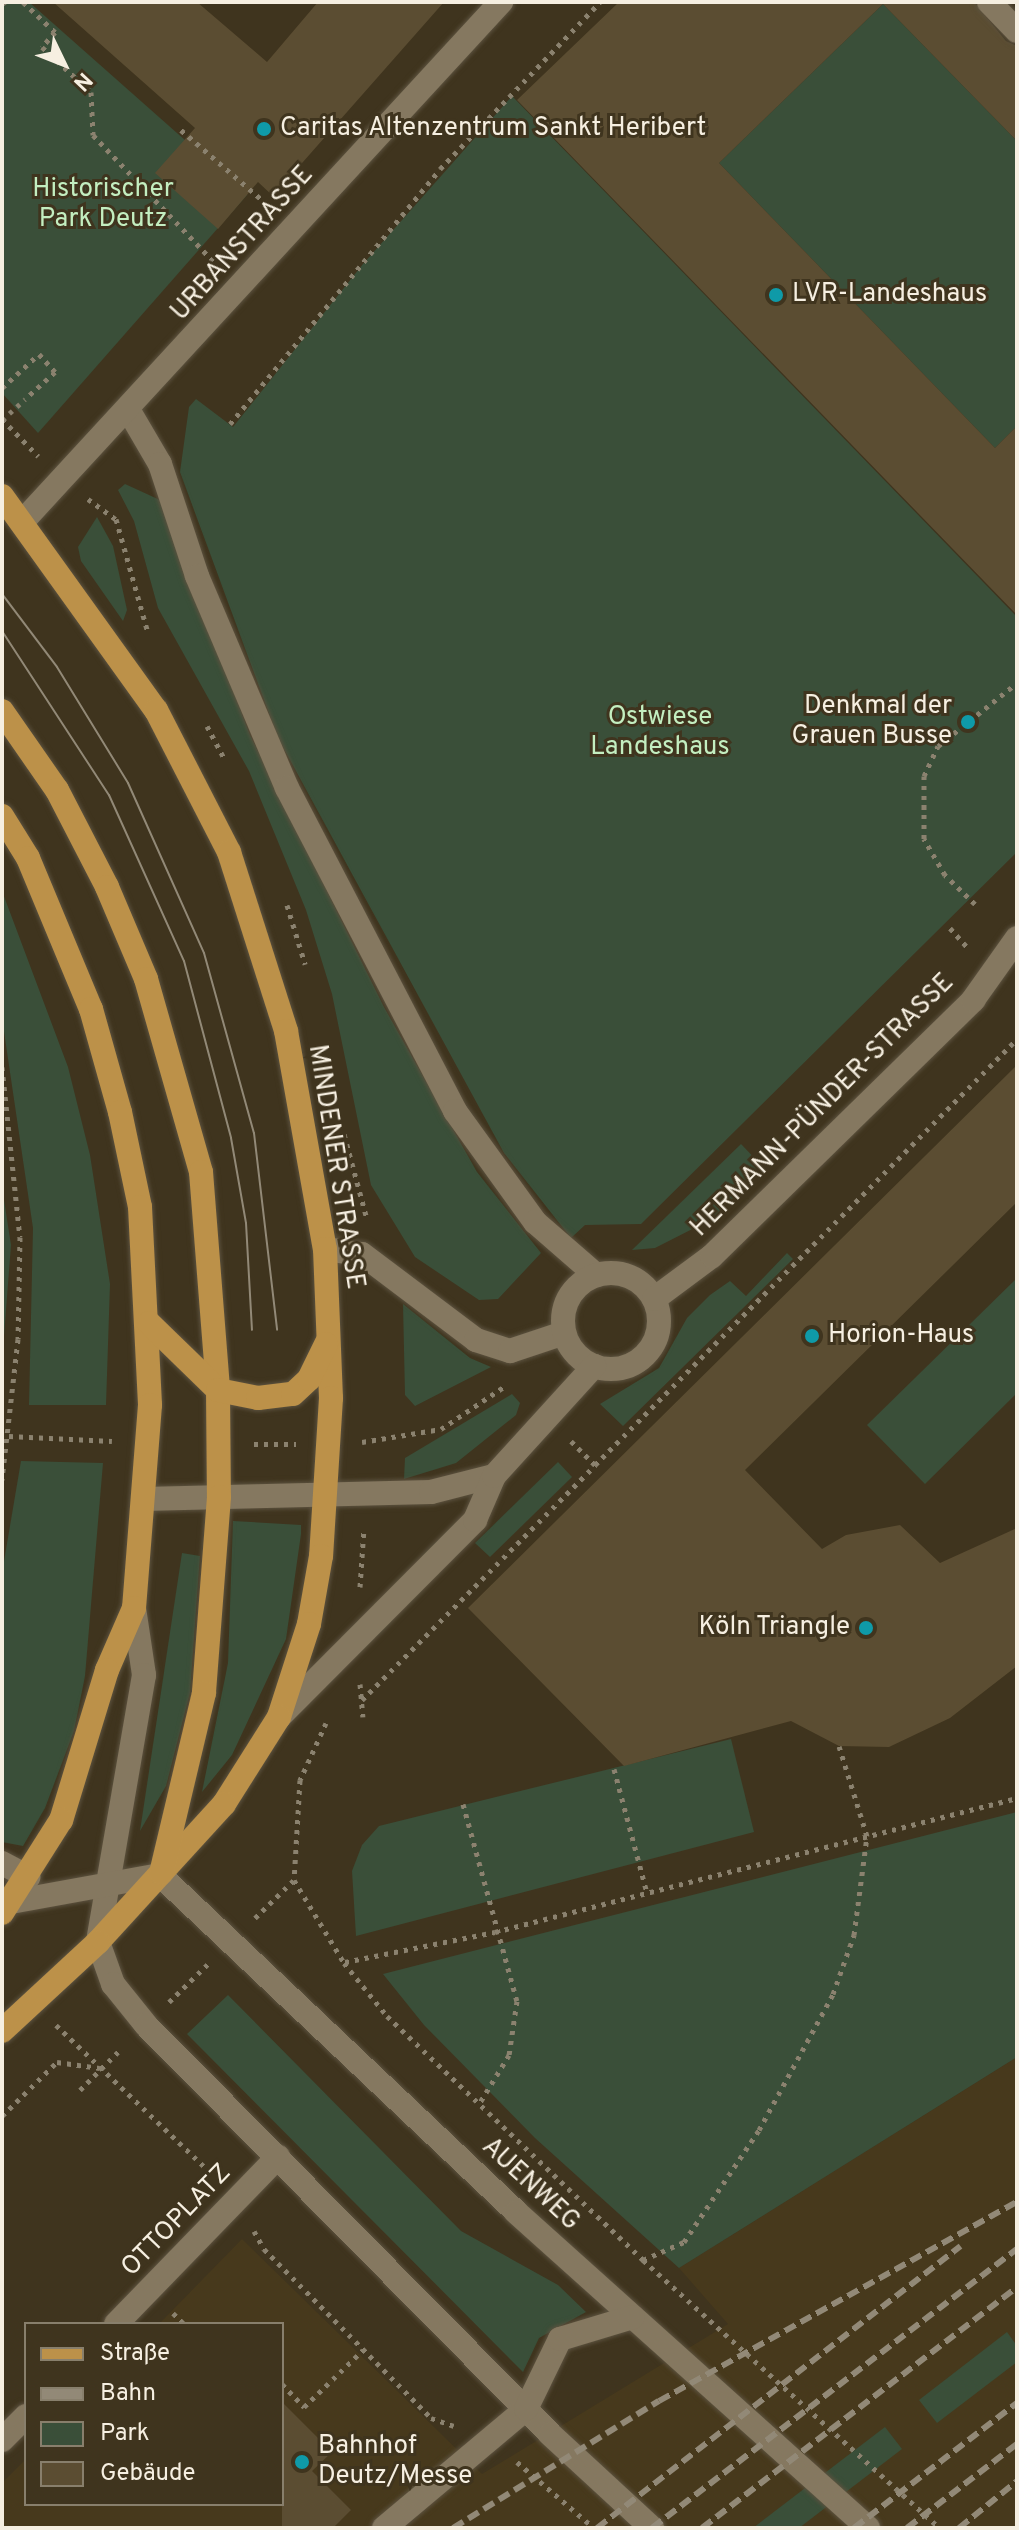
<!DOCTYPE html>
<meta charset="utf-8">
<style>
body{margin:0}
#map{position:relative;width:1019px;height:2530px;overflow:hidden;background:#3f341e;font-family:Overpass,sans-serif}
div>[style]{position:absolute}
[style*='--x']{left:calc(var(--x)*1px);top:calc(var(--y)*1px);width:calc(var(--w)*1px);rotate:calc(var(--a)*1deg)}
.built>*{inset:0;background:#47391c}
.green>*{inset:0;background:#3a4f39}
.building>*{inset:0;background:#5b4d32}
.path>*{height:5px;margin-top:-2.5px;transform-origin:0;background:repeating-linear-gradient(90deg,#8b826f 0 4px,transparent 0 10px)}
.roads{filter:drop-shadow(0 0 2px #5c523f) drop-shadow(0 0 2px #5c523f)}
.minor>*{height:24px;margin:-12px;padding:0 12px;transform-origin:12px;border-radius:12px;background:#857860}
.minor>.ring{margin:-12px;padding:0;box-sizing:content-box;background:none;border:24px solid #857860;border-radius:50%}
.major>*{height:24px;margin:-12px;padding:0 12px;transform-origin:12px;border-radius:12px;background:#bc9149}
.tram>*{height:2px;margin:-1px;padding:0 1px;transform-origin:1px;border-radius:1px;background:#928977}
.rail>*{height:6px;margin-top:-3px;transform-origin:0;background:repeating-linear-gradient(90deg,#928977 0 12px,transparent 0 18px)}
.path-bridge>*{height:5px;margin-top:-2.5px;transform-origin:0;background:repeating-linear-gradient(90deg,#8b826f 0 4px,transparent 0 10px)}
.dots>*{width:22px;height:22px;translate:-50% -50%;box-sizing:border-box;border:4px solid #3f341e;border-radius:50%}
span{translate:-50% -50%;white-space:nowrap;text-align:center;line-height:1.15;-webkit-text-stroke:6px #3f341e;paint-order:stroke}
.poi-label{font-size:26px;color:#f6efe1}
.left{translate:0 -50%;text-align:left}
.right{translate:-100% -50%;text-align:right}
.park-label{font-size:26px;color:#c3eec0}
.street-label{font-size:26px;color:#f6efe1}
.frame{position:absolute;inset:0;border:4px solid #f6efe1;pointer-events:none}
.legend{position:absolute;left:24px;top:2322px;width:260px;height:184px;box-sizing:border-box;background:#3f341e;border:2px solid #887f6c;margin:0;padding:10px 14px;list-style:none;font-size:24px;color:#f6efe1}
.legend li{display:flex;align-items:center;gap:16px;height:40px}
.legend b{width:40px;border:2px solid #887f6c}
.north{position:absolute;left:24px;top:24px;width:80px;height:80px;-webkit-text-stroke:6px #3f341e;paint-order:stroke;rotate:133deg;font-size:22px;font-weight:700;line-height:32px;text-align:center;color:#f6efe1}
.north::after{content:'';display:block;margin:auto;width:28px;height:36px;background:#f6efe1;clip-path:polygon(50% 0,100% 100%,50% 72%,0 100%)}
</style>
<div id="map">
<div class="built">
<div style="clip-path:polygon(1017px 2057px,1017px 2528px,2px 2528px,2px 2483px,26px 2459px,26px 2504px,282px 2504px,282px 2324px,159px 2324px,242px 2239px,482px 2474px,728px 2324px,679px 2268px)"></div>
</div>
<div class="green">
<div style="clip-path:polygon(2px 2px,29px 2px,247px 195px,38px 433px,2px 393px)"></div>
<div style="clip-path:polygon(883px 4px,1017px 141px,1017px 426px,995px 448px,719px 163px)"></div>
<div style="clip-path:polygon(512px 96px,1017px 617px,1017px 852px,641px 1224px,585px 1225px,571px 1238px,504px 1153px,278px 738px,180px 472px,189px 407px,196px 399px,233px 427px,363px 264px)"></div>
<div style="clip-path:polygon(125px 484px,160px 500px,250px 735px,384px 1007px,477px 1172px,541px 1253px,498px 1299px,479px 1300px,415px 1257px,371px 1185px,332px 994px,306px 910px,249px 771px,158px 608px,134px 521px,118px 490px)"></div>
<div style="clip-path:polygon(97px 517px,113px 546px,127px 610px,123px 621px,81px 561px,78px 547px)"></div>
<div style="clip-path:polygon(2px 891px,68px 1067px,90px 1155px,110px 1284px,106px 1405px,29px 1405px,33px 1228px,2px 1018px)"></div>
<div style="clip-path:polygon(741px 1144px,764px 1168px,714px 1218px,655px 1248px,632px 1250px)"></div>
<div style="clip-path:polygon(2px 1187px,11px 1245px,2px 1362px)"></div>
<div style="clip-path:polygon(787px 1253px,793px 1259px,623px 1426px,600px 1404px,659px 1368px,687px 1318px,710px 1295px,730px 1281px,746px 1296px)"></div>
<div style="clip-path:polygon(1017px 1278px,1017px 1393px,925px 1484px,867px 1425px)"></div>
<div style="clip-path:polygon(403px 1304px,470px 1358px,491px 1367px,415px 1406px,405px 1395px)"></div>
<div style="clip-path:polygon(512px 1394px,520px 1403px,516px 1415px,456px 1463px,404px 1479px,405px 1458px)"></div>
<div style="clip-path:polygon(21px 1461px,103px 1463px,85px 1676px,74px 1731px,45px 1808px,23px 1846px,2px 1842px,2px 1573px)"></div>
<div style="clip-path:polygon(558px 1462px,572px 1477px,490px 1557px,475px 1543px)"></div>
<div style="clip-path:polygon(233px 1521px,301px 1525px,301px 1534px,286px 1639px,232px 1755px,202px 1792px,228px 1663px)"></div>
<div style="clip-path:polygon(182px 1553px,200px 1556px,190px 1693px,166px 1786px,140px 1831px)"></div>
<div style="clip-path:polygon(731px 1739px,754px 1832px,356px 1936px,352px 1871px,362px 1845px,379px 1826px)"></div>
<div style="clip-path:polygon(1017px 1812px,1017px 2057px,679px 2268px,535px 2138px,424px 2025px,383px 1974px)"></div>
<div style="clip-path:polygon(228px 1995px,461px 2231px,558px 2285px,586px 2312px,539px 2338px,523px 2372px,187px 2034px)"></div>
<div style="clip-path:polygon(1007px 2332px,1017px 2346px,1017px 2362px,937px 2423px,919px 2400px)"></div>
<div style="clip-path:polygon(885px 2427px,902px 2449px,799px 2528px,753px 2528px)"></div>
</div>
<div class="building">
<div style="clip-path:polygon(53px 2px,197px 2px,267px 62px,318px 2px,444px 2px,273px 196px,258px 182px,218px 229px,155px 173px,195px 128px)"></div>
<div style="clip-path:polygon(619px 2px,974px 2px,1006px 41px,1017px 46px,1017px 141px,883px 4px,719px 163px,995px 448px,1017px 426px,1017px 615px,517px 100px)"></div>
<div style="clip-path:polygon(1017px 1065px,1017px 1202px,745px 1470px,822px 1549px,846px 1535px,900px 1525px,940px 1563px,1017px 1528px,1017px 1666px,950px 1718px,889px 1747px,839px 1746px,791px 1721px,624px 1766px,468px 1608px)"></div>
<div style="clip-path:polygon(282px 2402px,332px 2452px,312px 2471px,351px 2510px,333px 2528px,282px 2528px)"></div>
</div>
<div class="path">
<div style="--x:23;--y:2;--w:44;--a:43.2"></div>
<div style="--x:55;--y:32;--w:20;--a:131"></div>
<div style="--x:42;--y:47;--w:67;--a:42.6"></div>
<div style="--x:91;--y:92;--w:43;--a:87.3"></div>
<div style="--x:93;--y:135;--w:177;--a:46.4"></div>
<div style="--x:2;--y:4;--w:4;--a:-34"></div>
<div style="--x:181;--y:130;--w:115;--a:40.8"></div>
<div style="--x:2;--y:388;--w:50;--a:-42.6"></div>
<div style="--x:39;--y:354;--w:24;--a:48"></div>
<div style="--x:55;--y:372;--w:40;--a:138"></div>
<div style="--x:2;--y:419;--w:52;--a:45.8"></div>
<div style="--x:230;--y:424;--w:330;--a:-50.5"></div>
<div style="--x:440;--y:169;--w:231;--a:-46.2"></div>
<div style="--x:88;--y:499;--w:34;--a:36"></div>
<div style="--x:116;--y:519;--w:118;--a:74.3"></div>
<div style="--x:207;--y:726;--w:38;--a:62"></div>
<div style="--x:975;--y:904;--w:42;--a:-136"></div>
<div style="--x:945;--y:875;--w:42;--a:-120.3"></div>
<div style="--x:924;--y:839;--w:63;--a:-90"></div>
<div style="--x:924;--y:776;--w:33;--a:-65"></div>
<div style="--x:938;--y:746;--w:101;--a:-38.6"></div>
<div style="--x:287;--y:905;--w:62;--a:73"></div>
<div style="--x:950;--y:928;--w:27;--a:48"></div>
<div style="--x:2;--y:1067;--w:171;--a:84"></div>
<div style="--x:20;--y:1237;--w:102;--a:91.1"></div>
<div style="--x:18;--y:1339;--w:142;--a:96.5"></div>
<div style="--x:344;--y:1134;--w:88;--a:74.9"></div>
<div style="--x:9;--y:1436;--w:103;--a:2.8"></div>
<div style="--x:571;--y:1441;--w:34;--a:45"></div>
<div style="--x:595;--y:1465;--w:600;--a:-45.27"></div>
<div style="--x:362;--y:1442;--w:80;--a:-9.3"></div>
<div style="--x:441;--y:1429;--w:77;--a:-33.9"></div>
<div style="--x:254;--y:1444;--w:42;--a:0"></div>
<div style="--x:360;--y:1587;--w:58;--a:-86.1"></div>
<div style="--x:360;--y:1684;--w:33;--a:85"></div>
<div style="--x:362;--y:1700;--w:331;--a:-45.2"></div>
<div style="--x:326;--y:1723;--w:63;--a:114.5"></div>
<div style="--x:300;--y:1780;--w:100;--a:93.4"></div>
<div style="--x:294;--y:1880;--w:97;--a:58.9"></div>
<div style="--x:344;--y:1963;--w:68;--a:50.9"></div>
<div style="--x:387;--y:2016;--w:354;--a:43.6"></div>
<div style="--x:643;--y:2260;--w:400;--a:42.1"></div>
<div style="--x:614;--y:1769;--w:128;--a:75.1"></div>
<div style="--x:463;--y:1804;--w:204;--a:74.7"></div>
<div style="--x:517;--y:2001;--w:55;--a:98.4"></div>
<div style="--x:509;--y:2055;--w:57;--a:121.5"></div>
<div style="--x:255;--y:1918;--w:54;--a:-44.3"></div>
<div style="--x:345;--y:1962;--w:153;--a:-11.3"></div>
<div style="--x:495;--y:1932;--w:539;--a:-14.4"></div>
<div style="--x:169;--y:2002;--w:54;--a:-44.3"></div>
<div style="--x:56;--y:2025;--w:219;--a:43.7"></div>
<div style="--x:80;--y:2090;--w:59;--a:-45"></div>
<div style="--x:2;--y:2116;--w:77;--a:-44.5"></div>
<div style="--x:57;--y:2062;--w:43;--a:7.9"></div>
<div style="--x:254;--y:2231;--w:21;--a:61"></div>
<div style="--x:264;--y:2249;--w:238;--a:45.3"></div>
<div style="--x:431;--y:2418;--w:24;--a:19"></div>
<div style="--x:643;--y:2260;--w:45;--a:-23.7"></div>
<div style="--x:684;--y:2242;--w:135;--a:-56.2"></div>
<div style="--x:759;--y:2130;--w:155;--a:-61.4"></div>
<div style="--x:833;--y:1994;--w:63;--a:-70.4"></div>
<div style="--x:854;--y:1935;--w:100;--a:-82.5"></div>
<div style="--x:867;--y:1836;--w:94;--a:-107.3"></div>
<div style="--x:173;--y:2313;--w:16;--a:45"></div>
<div style="--x:282;--y:2384;--w:32;--a:46"></div>
<div style="--x:304;--y:2407;--w:82;--a:-44"></div>
<div style="--x:517;--y:2462;--w:101;--a:40.6"></div>
</div>
<div class="roads">
<div class="minor">
<div style="--x:989;--y:2;--w:40;--a:46"></div>
<div style="--x:129;--y:411;--w:61;--a:59.7"></div>
<div style="--x:160;--y:464;--w:118;--a:71.7"></div>
<div style="--x:197;--y:576;--w:230;--a:67"></div>
<div style="--x:287;--y:788;--w:364;--a:62.5"></div>
<div style="--x:455;--y:1111;--w:137;--a:54.2"></div>
<div style="--x:535;--y:1222;--w:81;--a:41"></div>
<div style="--x:23;--y:521;--w:706;--a:-47.35"></div>
<div style="--x:325;--y:1249;--w:37;--a:8"></div>
<div style="--x:362;--y:1254;--w:143;--a:37"></div>
<div style="--x:476;--y:1340;--w:36;--a:18"></div>
<div style="--x:510;--y:1351;--w:57;--a:-18.4"></div>
<div class="ring" style="left:563px;top:1273px;width:72px;height:72px"></div>
<div style="--x:654;--y:1299;--w:72;--a:-36.6"></div>
<div style="--x:712;--y:1256;--w:366;--a:-44.4"></div>
<div style="--x:973;--y:1000;--w:76;--a:-54.6"></div>
<div style="--x:143;--y:1499;--w:288;--a:-1.4"></div>
<div style="--x:431;--y:1492;--w:65;--a:-14.3"></div>
<div style="--x:134;--y:1608;--w:68;--a:81.5"></div>
<div style="--x:144;--y:1675;--w:271;--a:99.8"></div>
<div style="--x:98;--y:1942;--w:45;--a:70.3"></div>
<div style="--x:113;--y:1984;--w:53;--a:51.2"></div>
<div style="--x:146;--y:2025;--w:575;--a:45.35"></div>
<div style="--x:550;--y:2434;--w:139;--a:42.7"></div>
<div style="--x:279;--y:1717;--w:278;--a:-45.1"></div>
<div style="--x:475;--y:1520;--w:48;--a:-66.6"></div>
<div style="--x:494;--y:1476;--w:149;--a:-47.7"></div>
<div style="--x:2;--y:1863;--w:30;--a:28"></div>
<div style="--x:11;--y:1902;--w:151;--a:-10.3"></div>
<div style="--x:160;--y:1875;--w:490;--a:43.4"></div>
<div style="--x:516;--y:2212;--w:473;--a:41.9"></div>
<div style="--x:116;--y:2324;--w:233;--a:-45.9"></div>
<div style="--x:2;--y:2440;--w:34;--a:-45"></div>
<div style="--x:384;--y:2528;--w:185;--a:-40"></div>
<div style="--x:526;--y:2409;--w:78;--a:-64.1"></div>
<div style="--x:560;--y:2339;--w:76;--a:-16.8"></div>
</div>
<div class="major">
<div style="--x:2;--y:496;--w:264;--a:54.3"></div>
<div style="--x:156;--y:710;--w:160;--a:62.8"></div>
<div style="--x:229;--y:852;--w:188;--a:72.3"></div>
<div style="--x:286;--y:1031;--w:221;--a:79.9"></div>
<div style="--x:325;--y:1249;--w:149;--a:87.7"></div>
<div style="--x:331;--y:1398;--w:158;--a:93.6"></div>
<div style="--x:321;--y:1556;--w:69;--a:100"></div>
<div style="--x:309;--y:1624;--w:98;--a:107.9"></div>
<div style="--x:279;--y:1717;--w:103;--a:122.3"></div>
<div style="--x:224;--y:1804;--w:187;--a:132.4"></div>
<div style="--x:98;--y:1942;--w:131;--a:137.2"></div>
<div style="--x:2;--y:711;--w:96;--a:55.2"></div>
<div style="--x:57;--y:790;--w:109;--a:62.7"></div>
<div style="--x:107;--y:887;--w:100;--a:67"></div>
<div style="--x:146;--y:979;--w:201;--a:74.1"></div>
<div style="--x:201;--y:1172;--w:219;--a:85.5"></div>
<div style="--x:218;--y:1390;--w:107;--a:89.5"></div>
<div style="--x:219;--y:1497;--w:197;--a:94.4"></div>
<div style="--x:204;--y:1693;--w:185;--a:103.4"></div>
<div style="--x:2;--y:816;--w:49;--a:58.2"></div>
<div style="--x:28;--y:858;--w:164;--a:67.4"></div>
<div style="--x:91;--y:1009;--w:107;--a:74.3"></div>
<div style="--x:120;--y:1112;--w:97;--a:78.1"></div>
<div style="--x:140;--y:1207;--w:198;--a:87.1"></div>
<div style="--x:150;--y:1405;--w:204;--a:94.5"></div>
<div style="--x:134;--y:1608;--w:68;--a:113.5"></div>
<div style="--x:107;--y:1670;--w:157;--a:107"></div>
<div style="--x:61;--y:1820;--w:110;--a:122.4"></div>
<div style="--x:149;--y:1323;--w:96;--a:44.2"></div>
<div style="--x:218;--y:1390;--w:41;--a:11.3"></div>
<div style="--x:258;--y:1398;--w:35;--a:-7"></div>
<div style="--x:293;--y:1394;--w:22;--a:-43"></div>
<div style="--x:309;--y:1379;--w:39;--a:-64"></div>
</div>
</div>
<div class="tram">
<div style="--x:2;--y:594;--w:91;--a:53"></div>
<div style="--x:57;--y:667;--w:136;--a:58.5"></div>
<div style="--x:128;--y:783;--w:186;--a:65.9"></div>
<div style="--x:204;--y:953;--w:187;--a:74.5"></div>
<div style="--x:254;--y:1133;--w:198;--a:83.3"></div>
<div style="--x:2;--y:631;--w:196;--a:56.9"></div>
<div style="--x:109;--y:795;--w:182;--a:65.7"></div>
<div style="--x:184;--y:961;--w:183;--a:75.1"></div>
<div style="--x:231;--y:1138;--w:86;--a:80"></div>
<div style="--x:246;--y:1223;--w:107;--a:86.8"></div>
</div>
<div class="rail">
<div style="--x:453;--y:2528;--w:242;--a:-31.7"></div>
<div style="--x:659;--y:2401;--w:410;--a:-29.1"></div>
<div style="--x:597;--y:2528;--w:460;--a:-37.8"></div>
<div style="--x:652;--y:2528;--w:459;--a:-37.4"></div>
<div style="--x:702;--y:2528;--w:397;--a:-37.4"></div>
<div style="--x:854;--y:2528;--w:205;--a:-37.5"></div>
<div style="--x:907;--y:2528;--w:138;--a:-37.4"></div>
<div style="--x:959;--y:2528;--w:75;--a:-39"></div>
</div>
<div class="path-bridge">
<div style="--x:2;--y:420;--w:31;--a:-42"></div>
</div>
<div class="dots">
<div style="left:264px;top:129px;background:#0f9aa8"></div>
<div style="left:776px;top:295px;background:#0f9aa8"></div>
<div style="left:968px;top:722px;background:#0f9aa8"></div>
<div style="left:812px;top:1336px;background:#0f9aa8"></div>
<div style="left:866px;top:1628px;background:#0f9aa8"></div>
<div style="left:302px;top:2462px;background:#0f9aa8"></div>
</div>
<div class="poi-label">
<span class="left" style="left:280px;top:129px">Caritas Altenzentrum Sankt Heribert</span>
<span class="left" style="left:792px;top:295px">LVR-Landeshaus</span>
<span class="right" style="left:952px;top:722px">Denkmal der<br>Grauen Busse</span>
<span class="left" style="left:828px;top:1336px">Horion-Haus</span>
<span class="right" style="left:850px;top:1628px">Köln Triangle</span>
<span class="left" style="left:318px;top:2462px">Bahnhof<br>Deutz/Messe</span>
</div>
<div class="park-label">
<span style="left:103px;top:205px">Historischer<br>Park Deutz</span>
<span style="left:660px;top:733px">Ostwiese<br>Landeshaus</span>
</div>
<div class="street-label">
<span style="left:243px;top:244px;rotate:-48deg">URBANSTRASSE</span>
<span style="left:823px;top:1106px;rotate:-45deg">HERMANN-PÜNDER-STRASSE</span>
<span style="left:335px;top:1167px;rotate:81deg">MINDENER STRASSE</span>
<span style="left:530px;top:2185px;rotate:43deg">AUENWEG</span>
<span style="left:177px;top:2221px;rotate:-46deg">OTTOPLATZ</span>
</div>
<div class="frame"></div>
<ul class="legend">
<li><b style="height:10px;background:#bc9149"></b>Straße</li>
<li><b style="height:10px;background:#928977"></b>Bahn</li>
<li><b style="height:22px;background:#3a4f39"></b>Park</li>
<li><b style="height:22px;background:#5b4d32"></b>Gebäude</li>
</ul>
<div class="north">N</div>
</div>
